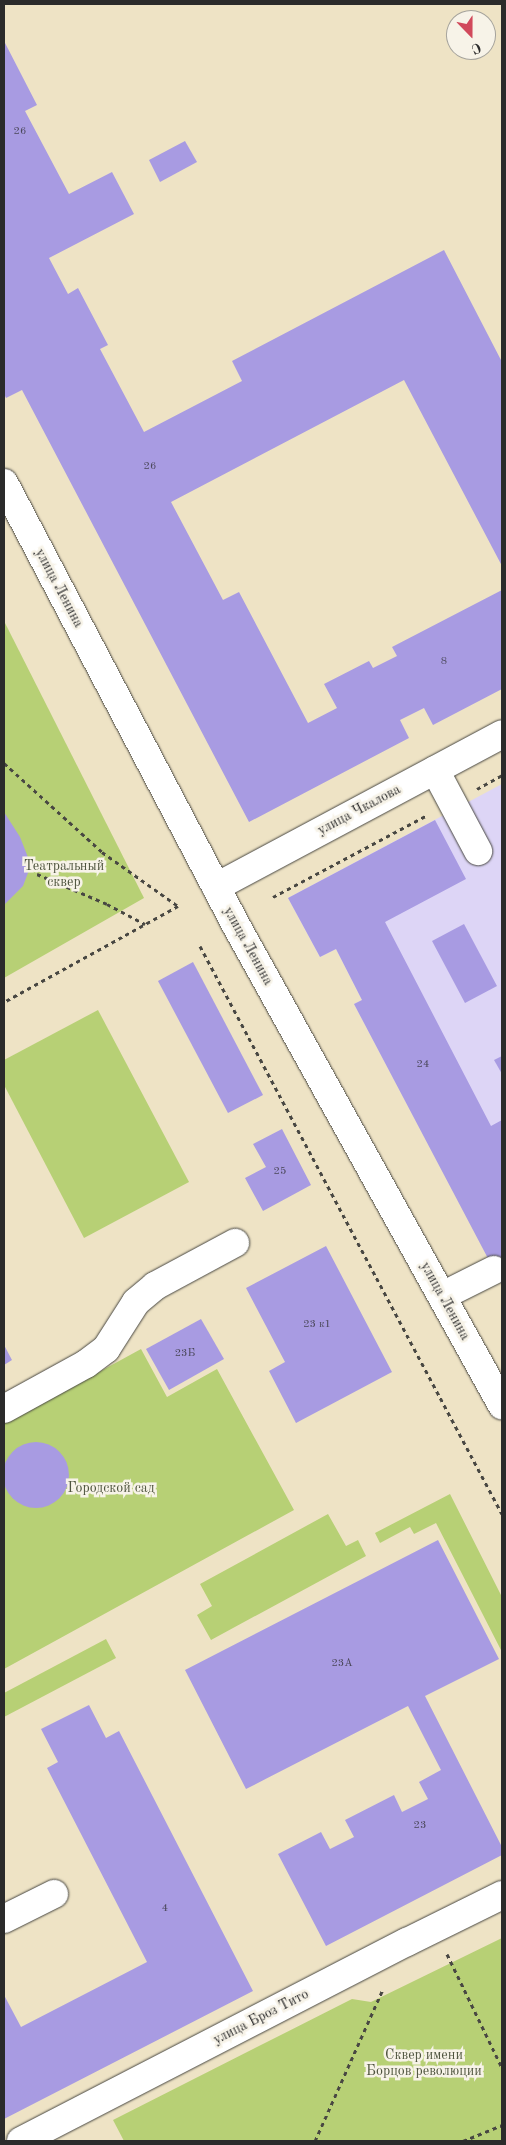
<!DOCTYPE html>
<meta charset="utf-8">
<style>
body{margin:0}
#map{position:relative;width:506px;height:2145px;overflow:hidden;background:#eee3c5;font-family:"Old Standard TT",serif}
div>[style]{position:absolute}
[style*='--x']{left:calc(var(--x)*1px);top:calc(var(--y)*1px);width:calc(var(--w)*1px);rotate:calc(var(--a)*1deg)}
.built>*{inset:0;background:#ddd5f6}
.green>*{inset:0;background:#b7d075}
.building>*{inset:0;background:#a89be2}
.round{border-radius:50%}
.path>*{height:3px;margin-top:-1.5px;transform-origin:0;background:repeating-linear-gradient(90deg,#484742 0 4px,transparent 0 8px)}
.roads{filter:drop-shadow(0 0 1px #484742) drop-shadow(0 0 1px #484742)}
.minor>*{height:28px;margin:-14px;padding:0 14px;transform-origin:14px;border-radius:14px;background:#fff}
.major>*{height:28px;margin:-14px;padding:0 14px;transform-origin:14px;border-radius:14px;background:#fff}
span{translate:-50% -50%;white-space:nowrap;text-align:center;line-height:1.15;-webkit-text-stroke:5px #f7f3e8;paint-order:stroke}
.number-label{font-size:11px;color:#4a4759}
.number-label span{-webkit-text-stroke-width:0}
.street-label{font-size:14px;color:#2b2b2b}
.park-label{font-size:14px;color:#4e543e}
.frame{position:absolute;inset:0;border:5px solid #2b2b2b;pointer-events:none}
.north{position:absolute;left:446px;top:10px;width:50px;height:50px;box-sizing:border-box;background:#f7f3e8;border:1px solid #a5a39c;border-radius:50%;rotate:158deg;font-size:14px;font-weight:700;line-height:20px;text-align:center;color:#2b2b2b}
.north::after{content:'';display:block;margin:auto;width:18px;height:22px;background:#d1495b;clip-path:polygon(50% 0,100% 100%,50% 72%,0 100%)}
</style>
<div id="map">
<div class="built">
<div style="clip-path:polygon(502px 784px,502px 1167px,454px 1193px,354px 1004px,362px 1000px,336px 949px,320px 957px,288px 898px)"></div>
</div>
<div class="green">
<div style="clip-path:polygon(4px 621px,144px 898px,4px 978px)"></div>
<div style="clip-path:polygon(98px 1010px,189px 1182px,84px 1238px,4px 1085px,4px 1060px)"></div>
<div style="clip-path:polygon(141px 1349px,167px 1397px,217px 1369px,294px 1510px,4px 1669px,4px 1424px)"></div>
<div style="clip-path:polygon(450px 1494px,502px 1597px,502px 1652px,436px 1523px,414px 1534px,410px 1527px,380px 1543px,375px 1533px)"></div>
<div style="clip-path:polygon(328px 1514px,346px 1546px,358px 1540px,366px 1556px,211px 1640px,197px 1615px,212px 1606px,200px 1584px)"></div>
<div style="clip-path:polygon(106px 1639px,116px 1658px,4px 1717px,4px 1693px)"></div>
<div style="clip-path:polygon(502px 1938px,502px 2141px,124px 2141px,113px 2120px,352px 1999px,371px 2002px)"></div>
</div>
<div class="building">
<div style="clip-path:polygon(4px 41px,37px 105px,25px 111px,69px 194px,112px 172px,134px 214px,49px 258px,68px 294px,78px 288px,108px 345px,100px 349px,144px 432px,242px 381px,232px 361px,444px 250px,502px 362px,502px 566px,404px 380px,171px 502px,223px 600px,239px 592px,308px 723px,337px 708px,324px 684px,369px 661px,373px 668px,397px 656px,392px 647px,502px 590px,502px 689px,433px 725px,424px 708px,400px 720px,409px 738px,249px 822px,22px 390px,6px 398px,4px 394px)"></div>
<div style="clip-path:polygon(185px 141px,197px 162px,160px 182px,149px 160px)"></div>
<div style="clip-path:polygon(4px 812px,20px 837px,31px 865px,23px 886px,4px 905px)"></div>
<div style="clip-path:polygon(435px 820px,466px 879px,385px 922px,491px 1126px,502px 1120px,502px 1285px,354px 1004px,362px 1000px,336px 949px,320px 957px,288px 898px)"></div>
<div style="clip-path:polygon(464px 924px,497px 986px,465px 1003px,432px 941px)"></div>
<div style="clip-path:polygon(193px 962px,263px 1095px,228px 1113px,158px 981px)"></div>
<div style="clip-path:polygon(502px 1056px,502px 1074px,494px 1060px)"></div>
<div style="clip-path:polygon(282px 1129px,311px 1185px,263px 1211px,245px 1178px,266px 1167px,253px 1144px)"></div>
<div style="clip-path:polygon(326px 1246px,392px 1372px,296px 1423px,269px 1371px,285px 1362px,246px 1288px)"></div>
<div style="clip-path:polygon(201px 1319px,224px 1359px,169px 1390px,146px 1349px)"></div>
<div style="clip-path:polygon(4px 1345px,12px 1360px,4px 1365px)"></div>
<div class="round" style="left:3px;top:1442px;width:66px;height:66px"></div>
<div style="clip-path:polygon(438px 1540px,499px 1659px,425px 1696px,502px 1847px,502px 1855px,326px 1946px,278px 1854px,321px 1832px,330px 1849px,354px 1837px,345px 1820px,394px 1795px,402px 1812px,428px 1799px,419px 1782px,441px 1770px,408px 1706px,246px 1789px,185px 1670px)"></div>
<div style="clip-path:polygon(89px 1705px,106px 1738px,119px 1731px,253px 1991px,4px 2119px,4px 1995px,21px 2027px,147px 1962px,47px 1768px,58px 1762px,41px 1729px)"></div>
</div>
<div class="path">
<div style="--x:4;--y:763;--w:132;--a:42.2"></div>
<div style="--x:102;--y:852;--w:93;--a:35.4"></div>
<div style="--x:178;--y:906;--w:199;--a:151.1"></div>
<div style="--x:477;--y:789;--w:29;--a:-29"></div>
<div style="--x:37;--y:874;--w:76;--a:23.2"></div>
<div style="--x:107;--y:904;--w:43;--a:27.8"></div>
<div style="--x:273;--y:897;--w:174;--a:-28"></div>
<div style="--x:200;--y:946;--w:643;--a:62"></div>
<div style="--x:447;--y:1954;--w:127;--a:64.2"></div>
<div style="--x:315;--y:2141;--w:167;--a:-65.9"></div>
<div style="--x:463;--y:2141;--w:42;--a:-22.3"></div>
</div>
<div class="roads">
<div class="minor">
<div style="--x:435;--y:770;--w:92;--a:62"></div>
<div style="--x:216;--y:887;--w:324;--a:-28.1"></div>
<div style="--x:442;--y:1296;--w:58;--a:-26.6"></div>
<div style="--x:4;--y:1409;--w:94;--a:-28.8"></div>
<div style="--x:86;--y:1364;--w:25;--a:-37"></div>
<div style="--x:106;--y:1349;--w:56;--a:-57.4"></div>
<div style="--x:136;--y:1302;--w:25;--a:-40"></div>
<div style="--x:155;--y:1286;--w:91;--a:-28.3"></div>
<div style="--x:4;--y:1919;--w:56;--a:-26.6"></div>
<div style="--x:21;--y:2141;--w:434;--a:-27.3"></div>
<div style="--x:407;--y:1942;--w:106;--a:-26.3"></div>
</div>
<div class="major">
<div style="--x:4;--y:483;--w:501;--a:62.31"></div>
<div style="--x:237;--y:927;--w:547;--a:61"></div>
</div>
</div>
<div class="number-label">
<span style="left:20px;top:132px">26</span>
<span style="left:150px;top:467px">26</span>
<span style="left:444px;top:662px">8</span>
<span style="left:423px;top:1065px">24</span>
<span style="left:280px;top:1172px">25</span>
<span style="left:317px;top:1325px">23 к1</span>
<span style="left:185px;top:1354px">23Б</span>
<span style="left:342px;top:1664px">23А</span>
<span style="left:420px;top:1826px">23</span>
<span style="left:165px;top:1909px">4</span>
</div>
<div class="street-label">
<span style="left:59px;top:588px;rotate:62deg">улица Ленина</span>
<span style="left:359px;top:810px;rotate:-28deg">улица Чкалова</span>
<span style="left:248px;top:946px;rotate:61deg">улица Ленина</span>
<span style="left:445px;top:1301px;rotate:61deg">улица Ленина</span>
<span style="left:261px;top:2017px;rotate:-27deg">улица Броз Тито</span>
</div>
<div class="park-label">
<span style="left:64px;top:874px">Театральный<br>сквер</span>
<span style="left:111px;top:1488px">Городской сад</span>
<span style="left:424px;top:2063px">Сквер имени<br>Борцов революции</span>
</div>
<div class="frame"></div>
<div class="north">С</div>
</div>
